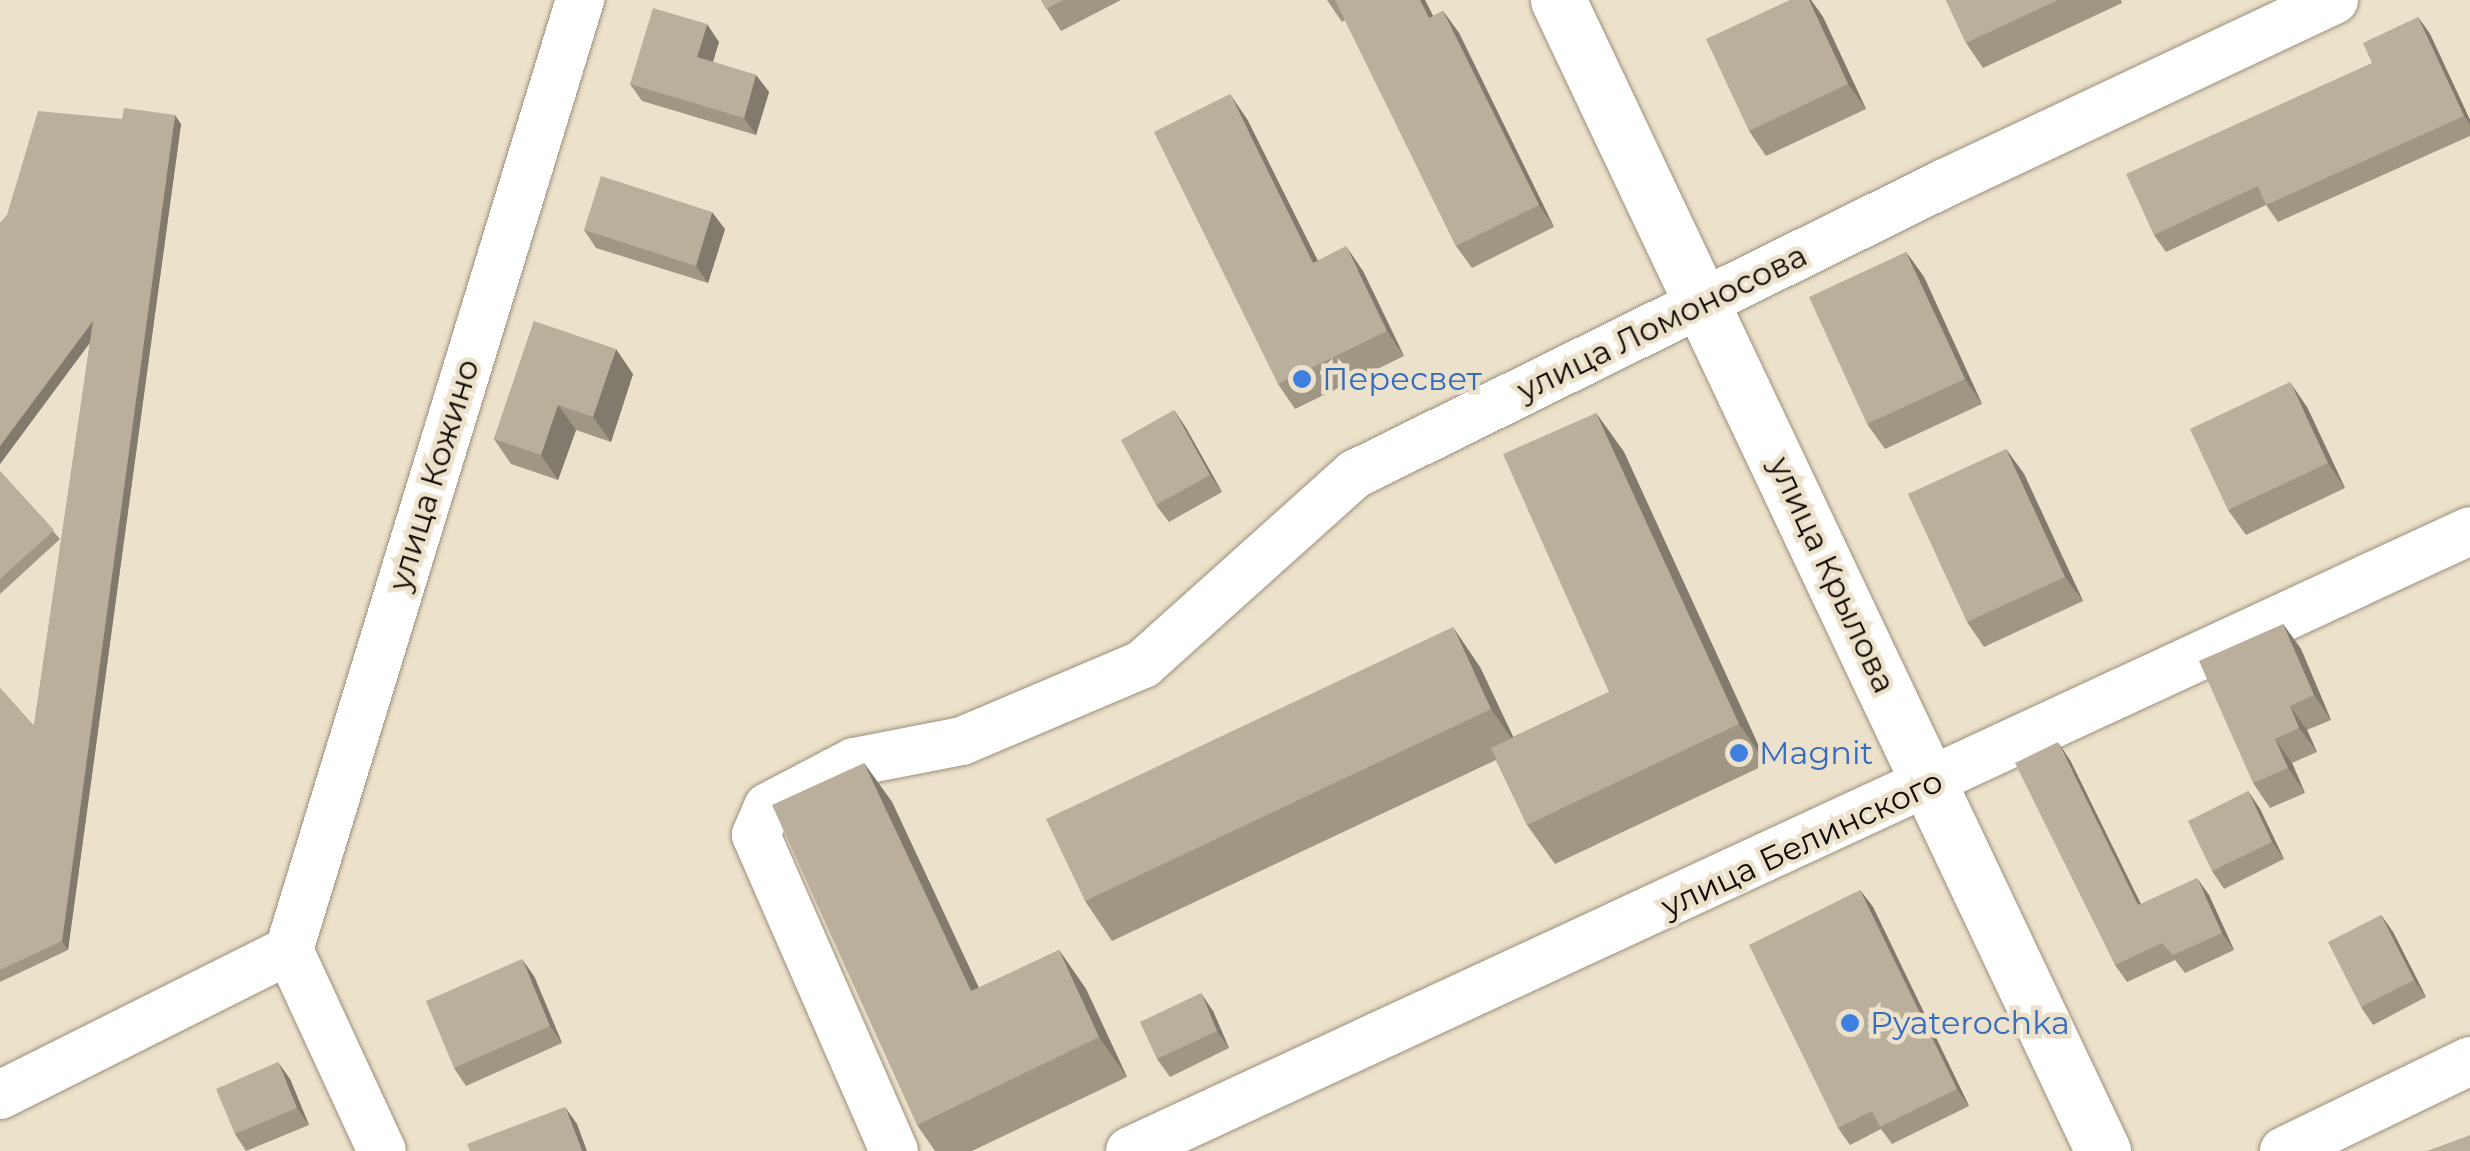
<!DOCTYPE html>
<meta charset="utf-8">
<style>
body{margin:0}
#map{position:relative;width:2470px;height:1151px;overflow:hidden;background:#ece1cb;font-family:Montserrat,sans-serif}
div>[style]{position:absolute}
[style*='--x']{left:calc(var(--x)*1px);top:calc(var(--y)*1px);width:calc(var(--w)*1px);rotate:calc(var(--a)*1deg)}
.roads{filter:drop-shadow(0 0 2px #9b907c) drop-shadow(0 0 2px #9b907c)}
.minor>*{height:48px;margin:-24px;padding:0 24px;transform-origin:24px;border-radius:24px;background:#fff}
.secondary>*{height:55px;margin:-27.5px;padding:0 27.5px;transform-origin:27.5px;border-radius:27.5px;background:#fff}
.wall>*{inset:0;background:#a09684}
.shaded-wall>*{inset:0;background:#827a6c}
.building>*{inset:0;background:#baaf9a}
.dots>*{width:28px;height:28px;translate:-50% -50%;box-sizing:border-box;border:5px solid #ece1cb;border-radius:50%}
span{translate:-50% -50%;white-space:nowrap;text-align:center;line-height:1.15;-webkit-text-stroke:9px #ece1cb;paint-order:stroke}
.street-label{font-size:32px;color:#110d06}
.shop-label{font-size:32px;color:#366cbe}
.left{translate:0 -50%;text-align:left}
</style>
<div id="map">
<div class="roads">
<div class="minor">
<div style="--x:289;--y:950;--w:994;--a:-72.97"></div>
<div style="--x:289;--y:950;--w:221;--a:65.2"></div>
<div style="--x:0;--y:1095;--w:323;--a:-26.6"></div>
<div style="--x:894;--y:1151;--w:345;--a:-113.6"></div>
<div style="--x:756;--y:835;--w:30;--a:-67"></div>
<div style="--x:768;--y:807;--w:97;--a:-27.6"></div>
<div style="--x:854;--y:762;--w:110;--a:-11"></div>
<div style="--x:962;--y:741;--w:197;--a:-23"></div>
<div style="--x:1143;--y:664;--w:285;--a:-41.9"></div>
<div style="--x:1355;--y:474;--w:658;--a:-26.25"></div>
<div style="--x:1945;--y:183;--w:430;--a:-25.2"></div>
<div style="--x:1130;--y:1151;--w:1476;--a:-24.83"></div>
<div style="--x:2284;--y:1151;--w:207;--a:-25.8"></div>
</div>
<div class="secondary">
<div style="--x:1558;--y:0;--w:1274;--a:64.66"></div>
</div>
</div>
<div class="wall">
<div style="clip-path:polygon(1041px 0,1121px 0,1061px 31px)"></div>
<div style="clip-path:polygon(1327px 0,1425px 0,1433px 16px,1443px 11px,1459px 33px,1554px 227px,1472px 268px,1456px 246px,1345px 20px,1342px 22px)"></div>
<div style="clip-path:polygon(1790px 0,1811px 0,1823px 17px,1866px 109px,1766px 156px,1749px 131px)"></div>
<div style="clip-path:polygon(1946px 0,2121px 0,2122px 3px,1983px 68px,1966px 43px)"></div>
<div style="clip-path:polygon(2418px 17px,2430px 34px,2470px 120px,2470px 136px,2278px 222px,2266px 205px,2166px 252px,2154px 235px,2372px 63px)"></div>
<div style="clip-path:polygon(719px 42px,713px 62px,756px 75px,769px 92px,756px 135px,642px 101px,630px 84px)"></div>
<div style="clip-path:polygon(122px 119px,181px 124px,68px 950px,0 982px,0 688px,34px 726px,90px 343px,0 464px,0 223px)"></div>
<div style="clip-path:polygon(1247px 119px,1317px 260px,1363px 271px,1404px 356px,1295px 409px,1278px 384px)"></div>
<div style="clip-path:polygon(725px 229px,708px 283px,596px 248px,584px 230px)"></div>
<div style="clip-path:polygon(1906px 252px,1924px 277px,1982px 404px,1885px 449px,1867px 424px)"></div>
<div style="clip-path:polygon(534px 321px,633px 374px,611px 442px,576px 430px,558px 480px,511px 464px,494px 439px)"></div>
<div style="clip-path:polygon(2307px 407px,2345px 488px,2246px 535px,2228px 510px)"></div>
<div style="clip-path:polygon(1174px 410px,1186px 428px,1222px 492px,1169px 522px,1156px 505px)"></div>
<div style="clip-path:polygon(1596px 413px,1624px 452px,1767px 764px,1555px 864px,1527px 825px,1496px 760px,1112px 941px,1085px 901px,1480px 667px,1513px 737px,1609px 692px)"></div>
<div style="clip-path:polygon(2006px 449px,2024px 474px,2083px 601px,1984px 647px,1967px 622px)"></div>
<div style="clip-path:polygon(0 471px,60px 539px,0 594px)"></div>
<div style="clip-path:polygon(2283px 624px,2301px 649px,2331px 720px,2307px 730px,2317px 752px,2292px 763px,2305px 793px,2270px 808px,2253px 783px)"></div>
<div style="clip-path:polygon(2070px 760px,2141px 904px,2209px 895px,2234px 950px,2185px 973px,2175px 960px,2127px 982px,2115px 965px)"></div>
<div style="clip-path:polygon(864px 763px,892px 802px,979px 988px,1059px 950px,1086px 989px,1127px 1077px,972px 1151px,935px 1151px,917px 1125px)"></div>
<div style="clip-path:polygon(2248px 791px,2260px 809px,2284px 859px,2224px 889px,2212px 871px)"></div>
<div style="clip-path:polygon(1860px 890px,1873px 907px,1969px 1106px,1892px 1144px,1881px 1129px,1850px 1145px,1838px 1128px)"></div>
<div style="clip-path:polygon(2381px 915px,2393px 932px,2426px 997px,2373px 1025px,2361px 1007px)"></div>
<div style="clip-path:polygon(534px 976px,562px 1043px,466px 1086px,454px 1068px)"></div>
<div style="clip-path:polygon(1213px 1011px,1229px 1048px,1170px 1077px,1157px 1059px)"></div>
<div style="clip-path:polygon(290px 1079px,309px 1125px,246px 1151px,235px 1134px)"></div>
</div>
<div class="shaded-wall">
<div style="clip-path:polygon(1420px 0,1425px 0,1445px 40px,1429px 18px)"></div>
<div style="clip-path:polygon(1809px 0,1811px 0,1823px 17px,1866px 109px,1848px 84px)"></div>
<div style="clip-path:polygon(1443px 11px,1459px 33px,1554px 227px,1539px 205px)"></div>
<div style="clip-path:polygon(2418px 17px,2430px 34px,2470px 120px,2470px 124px,2464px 116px)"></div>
<div style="clip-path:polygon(707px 24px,719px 42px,709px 74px,697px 57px)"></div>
<div style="clip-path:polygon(756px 75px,769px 92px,756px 135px,744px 118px)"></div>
<div style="clip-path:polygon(1230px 94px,1247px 119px,1331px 287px,1313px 263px)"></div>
<div style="clip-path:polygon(175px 115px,181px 124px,68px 950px,62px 941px)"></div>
<div style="clip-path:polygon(712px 212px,725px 229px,708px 283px,696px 266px)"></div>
<div style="clip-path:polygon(1346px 246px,1363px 271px,1404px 356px,1387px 331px)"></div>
<div style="clip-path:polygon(1906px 252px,1924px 277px,1982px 404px,1965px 379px)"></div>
<div style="clip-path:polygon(93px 321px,99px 330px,0 464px,0 446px)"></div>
<div style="clip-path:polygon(616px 349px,633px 374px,611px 442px,593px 417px)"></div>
<div style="clip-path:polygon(2290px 382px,2307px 407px,2345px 488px,2328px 463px)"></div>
<div style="clip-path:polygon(558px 405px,576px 430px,558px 480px,541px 455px)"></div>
<div style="clip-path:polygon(1174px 410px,1186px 428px,1222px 492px,1210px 475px)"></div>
<div style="clip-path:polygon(1596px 413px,1624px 452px,1767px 764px,1739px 724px)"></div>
<div style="clip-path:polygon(2006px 449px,2024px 474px,2083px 601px,2065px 577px)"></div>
<div style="clip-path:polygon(2283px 624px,2301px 649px,2331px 720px,2314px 695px)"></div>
<div style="clip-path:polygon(1453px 627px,1480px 667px,1519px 749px,1491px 709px)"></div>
<div style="clip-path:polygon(2290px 706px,2307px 730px,2317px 752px,2299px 728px)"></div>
<div style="clip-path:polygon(2275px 739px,2292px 763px,2305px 793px,2288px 768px)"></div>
<div style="clip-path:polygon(2058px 742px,2070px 760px,2150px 923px,2138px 905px)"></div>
<div style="clip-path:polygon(864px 763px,892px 802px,999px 1031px,971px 991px)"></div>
<div style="clip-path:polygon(2248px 791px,2260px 809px,2284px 859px,2272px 842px)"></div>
<div style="clip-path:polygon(2197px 878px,2209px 895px,2234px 950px,2222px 933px)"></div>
<div style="clip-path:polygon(1860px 890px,1873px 907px,1969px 1106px,1957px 1089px)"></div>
<div style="clip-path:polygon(2381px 915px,2393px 932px,2426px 997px,2414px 980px)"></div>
<div style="clip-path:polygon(1059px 950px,1086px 989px,1127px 1077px,1099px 1037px)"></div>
<div style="clip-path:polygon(522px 959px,534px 976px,562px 1043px,550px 1026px)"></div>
<div style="clip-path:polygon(1201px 993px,1213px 1011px,1229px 1048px,1217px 1031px)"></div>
<div style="clip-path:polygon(278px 1062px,290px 1079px,309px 1125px,297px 1108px)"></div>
<div style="clip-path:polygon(565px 1107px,577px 1124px,587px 1151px,582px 1151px)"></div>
</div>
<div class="building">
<div style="clip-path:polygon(1041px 0,1063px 0,1046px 9px)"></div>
<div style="clip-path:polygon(1335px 0,1420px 0,1429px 18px,1443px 11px,1539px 205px,1456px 246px)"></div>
<div style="clip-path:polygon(1790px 0,1809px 0,1848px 84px,1749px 131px,1706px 39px)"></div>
<div style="clip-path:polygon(1946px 0,2058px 0,1966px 43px)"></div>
<div style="clip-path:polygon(653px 8px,707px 24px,697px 57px,756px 75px,744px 118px,630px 84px)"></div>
<div style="clip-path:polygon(2418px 17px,2464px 116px,2266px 205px,2258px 186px,2154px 235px,2126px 174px,2372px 63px,2363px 43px)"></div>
<div style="clip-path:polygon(1230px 94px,1313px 263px,1346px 246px,1387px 331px,1278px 384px,1154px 132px)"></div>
<div style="clip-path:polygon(124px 108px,175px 115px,62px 941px,0 970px,0 688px,34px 726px,93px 321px,0 446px,0 223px,7px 215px,38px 111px,122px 119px)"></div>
<div style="clip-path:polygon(601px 176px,712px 212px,696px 266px,584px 230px)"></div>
<div style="clip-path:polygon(1906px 252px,1965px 379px,1867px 424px,1809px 297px)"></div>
<div style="clip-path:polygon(534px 321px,616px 349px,593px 417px,558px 405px,541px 455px,494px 439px)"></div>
<div style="clip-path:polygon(2290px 382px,2328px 463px,2228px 510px,2190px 429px)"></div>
<div style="clip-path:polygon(1174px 410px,1210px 475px,1156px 505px,1121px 440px)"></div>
<div style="clip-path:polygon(1596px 413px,1739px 724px,1527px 825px,1491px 748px,1609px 692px,1503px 454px)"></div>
<div style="clip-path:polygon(2006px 449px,2065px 577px,1967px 622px,1908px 494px)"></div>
<div style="clip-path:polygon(0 471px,54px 530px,0 579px)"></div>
<div style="clip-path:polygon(2283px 624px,2314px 695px,2290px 706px,2299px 728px,2275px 739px,2288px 768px,2253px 783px,2199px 661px)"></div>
<div style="clip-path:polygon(1453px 627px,1491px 709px,1085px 901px,1046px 819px)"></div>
<div style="clip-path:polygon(2058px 742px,2138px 905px,2197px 878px,2222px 933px,2173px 955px,2162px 943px,2115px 965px,2015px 763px)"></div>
<div style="clip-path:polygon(864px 763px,971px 991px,1059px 950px,1099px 1037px,917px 1125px,772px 805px)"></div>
<div style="clip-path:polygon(2248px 791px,2272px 842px,2212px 871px,2188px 821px)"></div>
<div style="clip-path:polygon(1860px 890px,1957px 1089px,1880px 1127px,1872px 1111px,1838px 1128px,1749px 945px)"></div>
<div style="clip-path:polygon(2381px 915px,2414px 980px,2361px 1007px,2328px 942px)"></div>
<div style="clip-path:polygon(522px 959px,550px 1026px,454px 1068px,426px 1001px)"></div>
<div style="clip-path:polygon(1201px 993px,1217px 1031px,1157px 1059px,1140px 1022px)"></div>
<div style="clip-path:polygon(278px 1062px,297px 1108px,235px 1134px,216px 1089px)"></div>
<div style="clip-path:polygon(565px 1107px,582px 1151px,470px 1151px,467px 1144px)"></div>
<div style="clip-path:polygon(2470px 1135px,2470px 1151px,2427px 1151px)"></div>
</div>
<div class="dots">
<div style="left:1302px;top:379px;background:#3f7fe0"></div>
<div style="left:1739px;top:753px;background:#3f7fe0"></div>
<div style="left:1850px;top:1023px;background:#3f7fe0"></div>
</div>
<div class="street-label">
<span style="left:1662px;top:323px;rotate:-26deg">улица Ломоносова</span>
<span style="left:434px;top:475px;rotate:-73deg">улица Кожино</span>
<span style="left:1832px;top:575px;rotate:65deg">улица Крылова</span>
<span style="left:1802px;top:844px;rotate:-25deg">улица Белинского</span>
</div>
<div class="shop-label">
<span class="left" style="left:1322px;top:379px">Пересвет</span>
<span class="left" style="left:1759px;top:753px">Magnit</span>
<span class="left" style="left:1870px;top:1023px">Pyaterochka</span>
</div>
</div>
